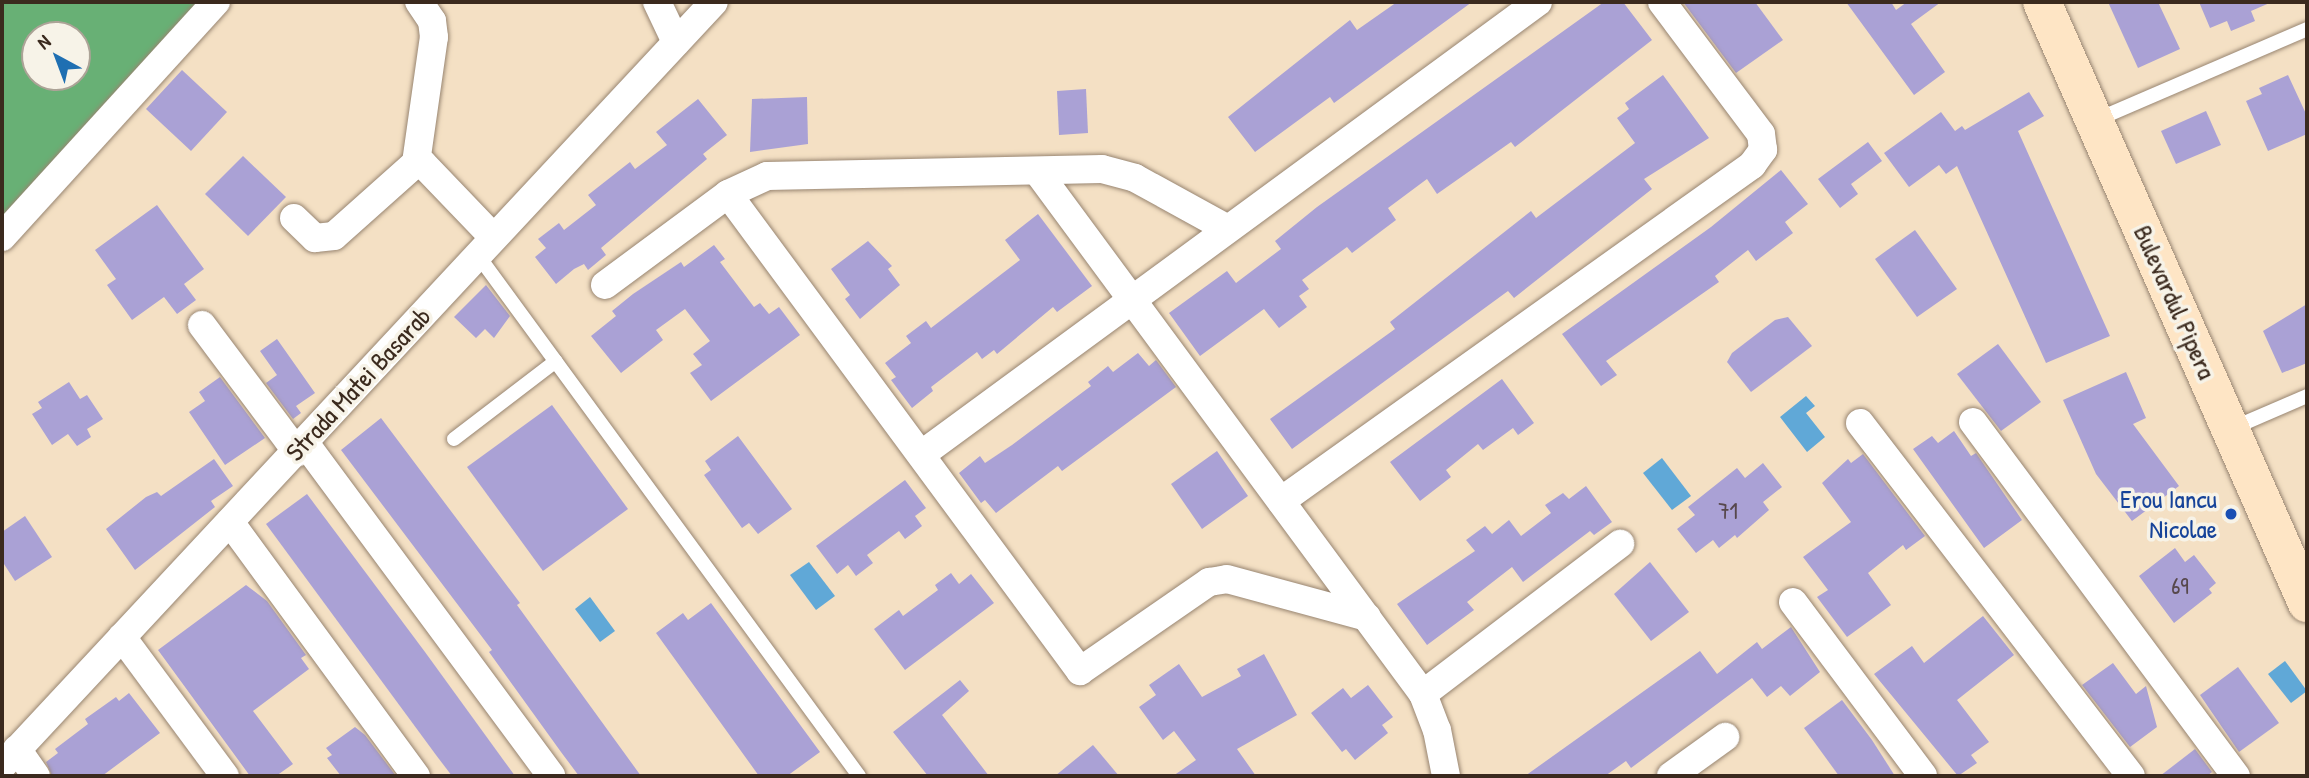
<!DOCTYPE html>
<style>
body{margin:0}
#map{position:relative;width:2309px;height:778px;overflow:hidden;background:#f4e0c4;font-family:"Patrick Hand",sans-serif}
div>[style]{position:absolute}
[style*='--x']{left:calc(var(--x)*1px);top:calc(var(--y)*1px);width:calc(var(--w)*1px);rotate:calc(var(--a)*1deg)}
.forest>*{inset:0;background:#68b075}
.water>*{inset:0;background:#60a8d7}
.building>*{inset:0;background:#aaa1d5}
.roads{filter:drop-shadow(0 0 2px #988571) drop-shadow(0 0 2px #988571)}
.service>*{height:14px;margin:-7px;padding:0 7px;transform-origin:7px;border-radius:7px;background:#fff}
.minor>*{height:28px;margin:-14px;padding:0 14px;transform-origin:14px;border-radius:14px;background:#fff}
.secondary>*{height:38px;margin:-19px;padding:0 19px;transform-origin:19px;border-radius:19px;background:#fee5c5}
.dots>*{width:19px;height:19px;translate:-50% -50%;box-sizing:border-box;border:4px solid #f7f3e8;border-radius:50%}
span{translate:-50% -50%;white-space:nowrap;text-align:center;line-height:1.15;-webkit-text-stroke:7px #f7f3e8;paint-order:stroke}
.number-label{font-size:23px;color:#57484c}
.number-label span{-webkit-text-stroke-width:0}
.street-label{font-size:26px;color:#3b2a1e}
.transit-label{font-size:26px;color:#164399}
.right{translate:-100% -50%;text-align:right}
.frame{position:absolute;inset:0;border:4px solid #3b2a1e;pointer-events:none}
.north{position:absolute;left:21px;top:21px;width:70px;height:70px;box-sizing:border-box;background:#f7f3e8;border:2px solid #aca397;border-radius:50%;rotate:319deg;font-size:19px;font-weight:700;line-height:28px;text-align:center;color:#3b2a1e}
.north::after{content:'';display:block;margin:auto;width:24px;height:32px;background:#1f6fb2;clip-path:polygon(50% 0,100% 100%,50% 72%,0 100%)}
</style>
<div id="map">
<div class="forest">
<div style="clip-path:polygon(evenodd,2px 2px,208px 2px,2px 221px,2px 2px,35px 35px,77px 35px,77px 77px,35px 77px,35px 35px)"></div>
</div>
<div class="water">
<div style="clip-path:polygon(1806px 396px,1815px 406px,1806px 413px,1825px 437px,1807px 452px,1780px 417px)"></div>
<div style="clip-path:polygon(1662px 458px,1691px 496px,1672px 510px,1643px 473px)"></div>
<div style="clip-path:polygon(809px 562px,835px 596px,816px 610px,790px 575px)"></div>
<div style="clip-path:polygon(590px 597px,615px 631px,600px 642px,575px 609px)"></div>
<div style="clip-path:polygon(2285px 661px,2307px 691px,2291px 703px,2268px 674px)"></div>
</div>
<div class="building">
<div style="clip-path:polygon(1397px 2px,1472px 2px,1334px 103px,1330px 97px,1255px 152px,1228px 117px,1350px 20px,1357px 30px)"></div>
<div style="clip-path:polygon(1604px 2px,1623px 2px,1652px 40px,1515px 147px,1511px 142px,1437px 194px,1427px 179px,1388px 208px,1396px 220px,1352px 253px,1347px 247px,1302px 280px,1309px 289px,1299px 296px,1307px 307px,1279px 328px,1264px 309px,1200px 356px,1169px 313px,1227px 271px,1236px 283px,1281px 249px,1275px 241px,1317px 207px)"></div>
<div style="clip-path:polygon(1683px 2px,1755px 2px,1783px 40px,1736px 73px)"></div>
<div style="clip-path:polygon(1846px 2px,1891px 2px,1896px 10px,1907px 2px,1941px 2px,1911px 24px,1945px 72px,1914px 95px)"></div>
<div style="clip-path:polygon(2108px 2px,2158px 2px,2180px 49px,2138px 68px)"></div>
<div style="clip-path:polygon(2199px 2px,2272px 2px,2251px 11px,2255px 21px,2231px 31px,2227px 21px,2210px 28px)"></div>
<div style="clip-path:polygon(182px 70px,227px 112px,191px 151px,146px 109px)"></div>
<div style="clip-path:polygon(1663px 75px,1709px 138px,1644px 179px,1652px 189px,1514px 298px,1508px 291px,1292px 449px,1270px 419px,1395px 329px,1390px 322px,1531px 211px,1536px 218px,1635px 143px,1617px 118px,1629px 109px,1625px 103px)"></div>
<div style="clip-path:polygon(2288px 75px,2307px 116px,2307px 134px,2268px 151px,2246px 101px,2262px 94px,2259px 88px)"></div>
<div style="clip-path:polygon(1086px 89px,1088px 133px,1059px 135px,1057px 91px)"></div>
<div style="clip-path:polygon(2029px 92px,2044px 116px,2018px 131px,2110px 336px,2046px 363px,1957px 166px,1946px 174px,1939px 165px,1909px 187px,1884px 153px,1941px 112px,1955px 131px,1962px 126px,1965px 130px)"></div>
<div style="clip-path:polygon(807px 97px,808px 144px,750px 152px,752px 99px)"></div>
<div style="clip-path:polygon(698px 99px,727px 135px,703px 154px,707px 159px,601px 248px,606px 255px,588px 270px,584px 264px,574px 269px,556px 284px,535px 257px,546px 248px,538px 239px,559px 223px,564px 230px,596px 205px,588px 195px,630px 162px,635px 169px,667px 145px,656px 132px)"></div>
<div style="clip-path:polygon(2206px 111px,2221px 145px,2176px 164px,2161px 131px)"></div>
<div style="clip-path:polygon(1868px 142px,1882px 161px,1851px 184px,1858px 194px,1840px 208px,1818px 179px)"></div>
<div style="clip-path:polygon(243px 156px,286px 197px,248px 236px,205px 194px)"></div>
<div style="clip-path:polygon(1781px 170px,1808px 204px,1785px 222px,1793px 233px,1756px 261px,1748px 250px,1715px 276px,1719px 282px,1606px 361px,1617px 375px,1601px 386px,1562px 334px,1711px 227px)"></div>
<div style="clip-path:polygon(157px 205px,204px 269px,184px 284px,196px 300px,177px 314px,164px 297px,132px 320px,107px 285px,116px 279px,95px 250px)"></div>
<div style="clip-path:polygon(1038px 214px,1092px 286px,1057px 312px,1053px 307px,997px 354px,994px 350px,982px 359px,977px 352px,931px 387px,933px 391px,912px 408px,891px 380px,896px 377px,885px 363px,911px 343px,906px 336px,926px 321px,931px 328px,1020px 260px,1005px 240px)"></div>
<div style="clip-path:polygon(1915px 230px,1957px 289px,1917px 317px,1875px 259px)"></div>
<div style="clip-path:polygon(868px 241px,892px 266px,888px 269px,900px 285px,860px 319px,845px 299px,850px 295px,831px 269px)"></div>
<div style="clip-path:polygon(714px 245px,725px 259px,720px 262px,754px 307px,760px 303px,769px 314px,779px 307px,800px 335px,711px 401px,690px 373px,702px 365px,693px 354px,710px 341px,685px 309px,656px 330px,663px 340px,621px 373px,591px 336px,616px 316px,612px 311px,633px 294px,681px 262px,684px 267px)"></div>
<div style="clip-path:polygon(486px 285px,510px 316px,494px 338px,485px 329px,476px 338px,454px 317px)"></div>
<div style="clip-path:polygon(2307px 304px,2307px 363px,2282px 373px,2263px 331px)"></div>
<div style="clip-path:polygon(1788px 317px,1812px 346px,1751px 392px,1727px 362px,1732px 353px,1775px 320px)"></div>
<div style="clip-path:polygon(277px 339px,315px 393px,296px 406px,301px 413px,293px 419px,266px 383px,277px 375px,260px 351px)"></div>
<div style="clip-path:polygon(1998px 344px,2041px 402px,2001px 431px,1957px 374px)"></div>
<div style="clip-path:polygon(1138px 353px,1149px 366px,1156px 360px,1176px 387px,1062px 471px,1058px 466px,996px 513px,985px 500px,981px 503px,959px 473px,980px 456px,985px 463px,1012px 445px,1091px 386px,1088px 382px,1108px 366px,1113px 372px)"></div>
<div style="clip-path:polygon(2126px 372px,2146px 418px,2133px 424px,2179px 486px,2132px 521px,2096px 474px,2063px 400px)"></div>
<div style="clip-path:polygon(220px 377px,265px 438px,225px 465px,189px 412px,205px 401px,199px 392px)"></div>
<div style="clip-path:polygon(1502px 379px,1534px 423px,1518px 435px,1513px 428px,1483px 450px,1478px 444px,1446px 470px,1451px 477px,1420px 501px,1390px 462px)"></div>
<div style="clip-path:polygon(69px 382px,80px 399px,87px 395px,103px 419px,87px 429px,91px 437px,77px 446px,68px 434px,52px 445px,32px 414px,42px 408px,38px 402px)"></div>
<div style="clip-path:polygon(552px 405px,628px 509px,543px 571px,467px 467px)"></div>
<div style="clip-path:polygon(381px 418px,520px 603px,517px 605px,641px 776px,579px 776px,561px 752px,489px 652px,492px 650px,341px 450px)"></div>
<div style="clip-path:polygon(1954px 431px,1971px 456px,1976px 453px,2022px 520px,1984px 548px,1913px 449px,1932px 436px,1938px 443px)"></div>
<div style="clip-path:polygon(738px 436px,792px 509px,758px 534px,749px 523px,742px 528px,704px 475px,711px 470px,705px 461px)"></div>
<div style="clip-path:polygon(1217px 451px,1248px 496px,1202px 529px,1171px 484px)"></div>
<div style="clip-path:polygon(1863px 454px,1925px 536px,1906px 550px,1903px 545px,1868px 573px,1891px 605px,1847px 637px,1817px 597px,1828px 590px,1803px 557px,1851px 522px,1822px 483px,1848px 459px,1851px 463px)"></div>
<div style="clip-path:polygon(214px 459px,233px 486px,211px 501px,215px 507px,135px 570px,106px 529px,146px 497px,157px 492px,161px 496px)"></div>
<div style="clip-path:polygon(1763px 463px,1782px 487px,1763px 502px,1769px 510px,1737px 538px,1735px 535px,1719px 548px,1713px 540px,1696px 553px,1677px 529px,1695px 515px,1688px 507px,1737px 468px,1745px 478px)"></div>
<div style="clip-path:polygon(905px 480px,926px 508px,915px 516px,922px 526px,905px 539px,899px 531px,867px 555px,873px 563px,856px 576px,848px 565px,837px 574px,816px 546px)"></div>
<div style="clip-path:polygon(1586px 486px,1612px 522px,1594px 535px,1590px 531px,1523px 582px,1512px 567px,1467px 602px,1474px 610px,1427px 645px,1397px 604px,1475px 551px,1466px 540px,1485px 526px,1492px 534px,1509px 520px,1521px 536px,1551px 513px,1545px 505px,1563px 493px,1569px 499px)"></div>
<div style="clip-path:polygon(307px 494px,425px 652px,515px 776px,452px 776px,436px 755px,266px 524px)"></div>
<div style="clip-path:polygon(25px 516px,52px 557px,15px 581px,2px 561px,2px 532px)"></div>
<div style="clip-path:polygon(2175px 548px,2185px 562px,2194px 555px,2216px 583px,2209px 589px,2212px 593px,2174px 623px,2139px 576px)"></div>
<div style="clip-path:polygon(1650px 562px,1689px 612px,1651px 641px,1614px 594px)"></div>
<div style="clip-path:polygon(951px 573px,959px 584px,971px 574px,994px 603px,905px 670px,874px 629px,899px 610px,903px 616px,938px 590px,935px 585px)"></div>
<div style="clip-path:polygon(246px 585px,267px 601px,306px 655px,301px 658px,309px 669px,253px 711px,293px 764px,276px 776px,250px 776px,158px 650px)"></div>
<div style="clip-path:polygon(711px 603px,820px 752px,787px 776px,759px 776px,656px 633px,683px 613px,688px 620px)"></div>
<div style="clip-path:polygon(1983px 616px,2014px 655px,1957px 700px,1989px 742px,1971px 755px,1977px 763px,1958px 776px,1874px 674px,1912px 646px,1924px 663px)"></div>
<div style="clip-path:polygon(1791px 627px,1820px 672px,1790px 696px,1781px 686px,1767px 697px,1752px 678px,1631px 768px,1626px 761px,1605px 776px,1525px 776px,1700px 651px,1717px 674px,1757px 642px,1762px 649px)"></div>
<div style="clip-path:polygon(1264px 654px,1297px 715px,1237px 749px,1256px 776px,1173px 776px,1196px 760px,1174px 731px,1163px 740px,1139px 707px,1156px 695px,1149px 685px,1179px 664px,1202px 697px,1241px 676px,1237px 669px)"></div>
<div style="clip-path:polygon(2113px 663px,2136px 694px,2146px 686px,2157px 727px,2130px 747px,2082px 685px)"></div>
<div style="clip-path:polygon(2238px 667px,2279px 723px,2239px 752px,2200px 695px)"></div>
<div style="clip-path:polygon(960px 680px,969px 691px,942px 715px,989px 776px,928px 776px,893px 732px)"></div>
<div style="clip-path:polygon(1368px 685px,1393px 717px,1382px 725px,1388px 733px,1355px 760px,1346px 749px,1342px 752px,1311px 713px,1343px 688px,1351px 698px)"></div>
<div style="clip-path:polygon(129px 693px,160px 733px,102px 776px,52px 776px,46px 762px,58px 753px,55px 749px,88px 724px,85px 719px,116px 697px,119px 701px)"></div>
<div style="clip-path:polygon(1842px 700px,1872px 740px,1895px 776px,1839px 776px,1804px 728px)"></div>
<div style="clip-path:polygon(355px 727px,365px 735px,396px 776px,341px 776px,327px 758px,332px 755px,326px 748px)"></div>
<div style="clip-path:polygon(1093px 745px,1119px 776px,1055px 776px)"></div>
<div style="clip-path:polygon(2195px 749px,2212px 772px,2207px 776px,2160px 776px)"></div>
</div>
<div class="roads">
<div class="service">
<div style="--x:2096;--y:120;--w:230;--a:-23.3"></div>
<div style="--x:477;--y:254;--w:647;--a:53.8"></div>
<div style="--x:2233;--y:428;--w:81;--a:-23.4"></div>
<div style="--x:454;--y:439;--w:128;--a:-37.4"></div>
</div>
<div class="minor">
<div style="--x:657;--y:2;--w:44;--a:64.6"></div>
<div style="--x:416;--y:163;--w:127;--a:-81.9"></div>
<div style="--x:434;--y:37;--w:16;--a:-97"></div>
<div style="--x:432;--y:21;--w:23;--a:-124"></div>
<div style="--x:1037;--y:171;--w:650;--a:53.57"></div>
<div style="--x:1423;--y:694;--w:39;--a:69"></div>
<div style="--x:1437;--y:730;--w:47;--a:78.9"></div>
<div style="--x:728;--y:194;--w:593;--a:53.57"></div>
<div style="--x:1080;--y:671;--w:157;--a:-34.6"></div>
<div style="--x:1209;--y:582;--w:18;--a:-9"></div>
<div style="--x:1227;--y:579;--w:145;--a:15.2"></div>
<div style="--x:294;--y:218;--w:29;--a:44"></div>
<div style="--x:315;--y:238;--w:19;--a:-6"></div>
<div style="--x:334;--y:236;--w:110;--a:-41.7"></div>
<div style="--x:416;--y:163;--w:7;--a:8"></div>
<div style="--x:423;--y:164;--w:101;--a:46.2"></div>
<div style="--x:2;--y:237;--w:318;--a:-47.7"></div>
<div style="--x:605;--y:285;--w:153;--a:-36.5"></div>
<div style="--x:728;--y:194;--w:43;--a:-24.8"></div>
<div style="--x:767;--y:176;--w:335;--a:-1.2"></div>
<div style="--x:1102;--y:169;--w:34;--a:15"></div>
<div style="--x:1135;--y:178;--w:104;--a:28.8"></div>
<div style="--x:202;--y:325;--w:159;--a:53.2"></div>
<div style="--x:1973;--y:422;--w:441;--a:53.4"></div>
<div style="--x:1860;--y:423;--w:445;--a:52.5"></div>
<div style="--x:305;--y:443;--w:414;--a:53.5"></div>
<div style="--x:922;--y:454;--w:764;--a:-36.27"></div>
<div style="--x:1281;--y:501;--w:579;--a:-35.5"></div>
<div style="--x:1752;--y:165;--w:19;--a:-54"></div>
<div style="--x:1763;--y:150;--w:16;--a:-97"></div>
<div style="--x:1761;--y:134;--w:165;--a:-126.9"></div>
<div style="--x:230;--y:522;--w:315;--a:53.8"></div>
<div style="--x:1793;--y:602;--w:217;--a:53.2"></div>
<div style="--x:122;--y:637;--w:173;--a:53.5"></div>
<div style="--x:1423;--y:694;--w:248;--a:-37.3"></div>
<div style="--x:17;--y:749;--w:33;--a:55"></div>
<div style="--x:2;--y:766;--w:1044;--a:-47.02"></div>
<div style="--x:1671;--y:776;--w:67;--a:-35.8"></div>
</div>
<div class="secondary">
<div style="--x:2042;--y:2;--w:657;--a:66.21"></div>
</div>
</div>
<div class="dots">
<div style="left:2231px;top:514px;background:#1a4fb4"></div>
</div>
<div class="number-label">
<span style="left:1728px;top:511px">71</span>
<span style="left:2180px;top:586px">69</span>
</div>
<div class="street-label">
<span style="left:2175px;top:302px;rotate:66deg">Bulevardul Pipera</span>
<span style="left:358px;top:384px;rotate:-47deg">Strada Matei Basarab</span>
</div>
<div class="transit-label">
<span class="right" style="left:2217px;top:514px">Erou Iancu<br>Nicolae</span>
</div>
<div class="frame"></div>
<div class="north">N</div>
</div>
